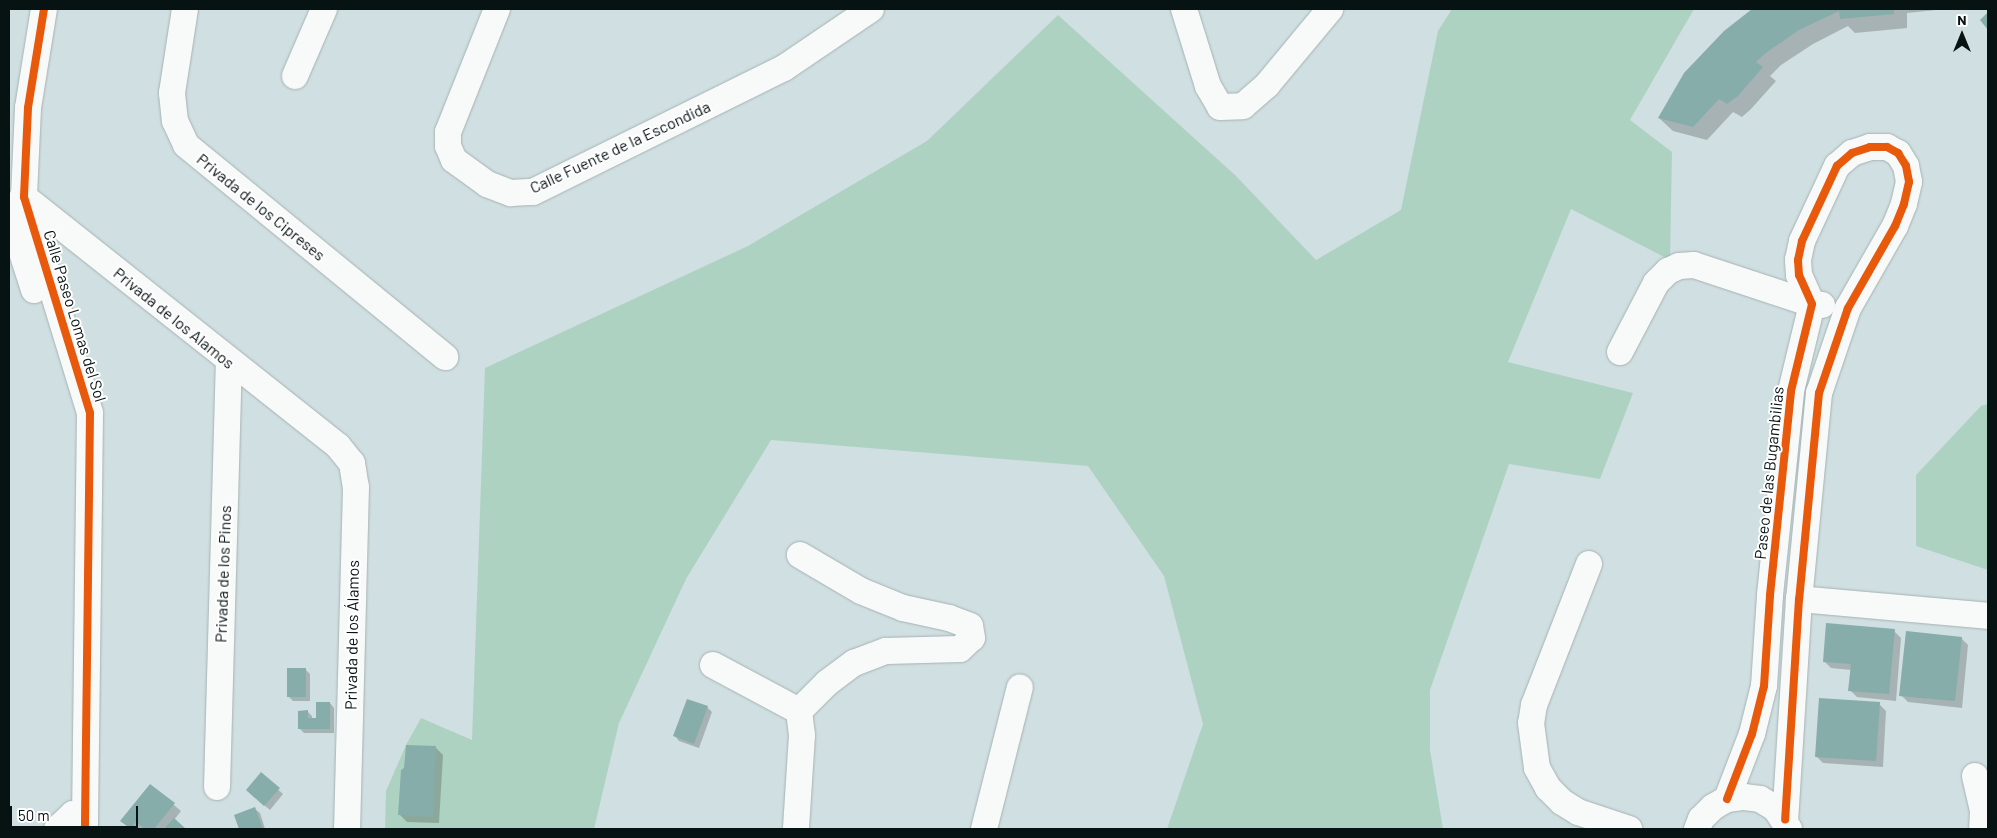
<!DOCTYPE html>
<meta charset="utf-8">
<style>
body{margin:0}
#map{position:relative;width:1997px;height:838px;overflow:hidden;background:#d0dfe1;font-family:Barlow,sans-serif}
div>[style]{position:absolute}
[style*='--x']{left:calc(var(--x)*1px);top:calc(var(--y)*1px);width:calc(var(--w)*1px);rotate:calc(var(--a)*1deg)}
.green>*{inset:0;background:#aed2c1}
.shadow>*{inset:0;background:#0003}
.building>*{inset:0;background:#87adaa}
.roads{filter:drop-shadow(0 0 1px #a6b2b3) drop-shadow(0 0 1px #a6b2b3)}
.minor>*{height:26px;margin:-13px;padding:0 13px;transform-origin:13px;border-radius:13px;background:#f8fafa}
.cycleway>*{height:8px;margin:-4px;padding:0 4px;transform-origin:4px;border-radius:4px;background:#e8590c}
span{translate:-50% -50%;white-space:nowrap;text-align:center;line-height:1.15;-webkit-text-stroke:4px #fff;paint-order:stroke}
.street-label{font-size:16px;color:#071213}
.frame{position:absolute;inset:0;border:10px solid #071213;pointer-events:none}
.north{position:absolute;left:1937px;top:10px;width:50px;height:50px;-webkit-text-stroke:4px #fff;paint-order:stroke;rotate:0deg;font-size:14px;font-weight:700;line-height:20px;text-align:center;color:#071213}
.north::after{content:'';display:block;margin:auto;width:18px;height:22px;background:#071213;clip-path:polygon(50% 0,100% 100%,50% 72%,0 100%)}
.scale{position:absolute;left:10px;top:806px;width:128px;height:22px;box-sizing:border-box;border:2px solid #071213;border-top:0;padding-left:6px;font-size:15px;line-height:18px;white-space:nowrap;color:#071213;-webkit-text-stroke:4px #fff;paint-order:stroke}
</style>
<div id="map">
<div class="green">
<div style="clip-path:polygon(1452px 9px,1694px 9px,1630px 120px,1672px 152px,1670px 260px,1571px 209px,1508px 362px,1633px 393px,1600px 479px,1509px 464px,1430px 690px,1430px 750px,1443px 829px,1167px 829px,1203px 724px,1164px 576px,1088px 466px,771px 440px,686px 579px,619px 723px,594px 829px,385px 829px,386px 791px,406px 745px,421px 718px,472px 740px,485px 368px,748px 246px,927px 141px,1058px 15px,1235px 175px,1316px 260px,1401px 210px,1438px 31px)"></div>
<div style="clip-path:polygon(1988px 404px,1988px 570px,1916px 546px,1916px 475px,1981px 406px)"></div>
</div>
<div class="shadow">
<div style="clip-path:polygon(1754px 9px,1946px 9px,1907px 13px,1907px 28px,1855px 33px,1848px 26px,1813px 44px,1781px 65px,1770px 76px,1776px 81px,1751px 109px,1742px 117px,1733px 112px,1707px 140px,1673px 131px,1659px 118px,1725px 32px)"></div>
<div style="clip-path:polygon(1894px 631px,1901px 638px,1896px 701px,1857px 697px,1850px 690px,1851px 670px,1831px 668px,1824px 661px)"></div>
<div style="clip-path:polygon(1961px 638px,1968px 645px,1962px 708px,1908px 702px,1901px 695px)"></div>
<div style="clip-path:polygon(306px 670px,310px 674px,310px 701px,293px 701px,288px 696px)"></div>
<div style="clip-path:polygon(330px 703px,334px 708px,334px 733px,304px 733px,300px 729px,307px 711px,312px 716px,312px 720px,318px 720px)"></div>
<div style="clip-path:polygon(1879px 704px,1886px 711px,1883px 767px,1823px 763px,1816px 756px)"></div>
<div style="clip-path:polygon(707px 707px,712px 712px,699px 748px,679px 741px,675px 736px)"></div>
<div style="clip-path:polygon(436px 748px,443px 755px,439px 823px,407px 822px,400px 815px)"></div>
<div style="clip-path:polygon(261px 774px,283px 794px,270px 810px,252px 795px)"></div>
<div style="clip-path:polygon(150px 785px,181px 811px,174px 820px,184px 829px,131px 829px,122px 821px)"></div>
<div style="clip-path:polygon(255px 809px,260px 813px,265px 829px,240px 829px,235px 816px)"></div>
</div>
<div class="building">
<div style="clip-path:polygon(1752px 9px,1894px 9px,1894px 14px,1840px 19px,1839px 11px,1799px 30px,1767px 52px,1756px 62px,1763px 67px,1738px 96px,1727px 104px,1719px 99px,1693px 127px,1658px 118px,1684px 73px,1724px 31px)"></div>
<div style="clip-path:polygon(1988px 12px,1988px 30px,1980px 20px)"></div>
<div style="clip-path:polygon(1826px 623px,1895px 629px,1889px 694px,1848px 691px,1851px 664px,1823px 662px)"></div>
<div style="clip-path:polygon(1906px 631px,1962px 637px,1955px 701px,1899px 696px)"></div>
<div style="clip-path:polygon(287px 668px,306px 668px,306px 697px,287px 697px)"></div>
<div style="clip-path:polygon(1819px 698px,1880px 702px,1876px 761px,1815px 757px)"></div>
<div style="clip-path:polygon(687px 699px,708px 706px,694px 744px,673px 736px)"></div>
<div style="clip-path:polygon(316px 702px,330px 702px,330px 729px,298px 729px,298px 711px,308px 710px,308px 718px,316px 718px)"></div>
<div style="clip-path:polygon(406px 745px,436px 746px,433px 817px,398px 815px,401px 770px,404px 768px)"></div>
<div style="clip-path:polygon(261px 772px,280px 788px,264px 806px,246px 790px)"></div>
<div style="clip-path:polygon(150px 784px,175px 803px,154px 829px,145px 829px,136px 822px,131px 829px,120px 821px)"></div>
<div style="clip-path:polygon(255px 807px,263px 829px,239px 829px,234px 815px)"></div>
<div style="clip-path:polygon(174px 818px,186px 829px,164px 829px)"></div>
</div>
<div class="roads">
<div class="minor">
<div style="--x:44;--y:9;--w:100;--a:99.2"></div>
<div style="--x:28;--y:108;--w:89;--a:92.6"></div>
<div style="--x:24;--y:197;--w:226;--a:73"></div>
<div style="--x:90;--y:413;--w:416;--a:90.7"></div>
<div style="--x:185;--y:9;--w:85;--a:98.8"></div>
<div style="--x:172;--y:93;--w:28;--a:84"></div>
<div style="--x:175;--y:121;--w:26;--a:65"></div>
<div style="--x:186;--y:145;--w:335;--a:39.3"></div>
<div style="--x:497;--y:9;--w:132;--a:111.7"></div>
<div style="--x:448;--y:132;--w:14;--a:90"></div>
<div style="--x:448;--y:146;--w:15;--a:67"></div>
<div style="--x:454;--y:160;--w:41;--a:36"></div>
<div style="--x:487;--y:184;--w:26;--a:21"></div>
<div style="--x:511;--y:193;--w:22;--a:-3"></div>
<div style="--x:533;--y:192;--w:280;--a:-26.3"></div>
<div style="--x:784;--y:68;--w:105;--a:-34.1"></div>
<div style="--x:1184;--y:9;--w:81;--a:72.7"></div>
<div style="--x:1208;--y:86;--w:24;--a:60"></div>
<div style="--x:1220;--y:107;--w:23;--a:-2"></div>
<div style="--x:1243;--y:106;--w:32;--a:-41"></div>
<div style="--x:1267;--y:85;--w:99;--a:-50.3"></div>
<div style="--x:295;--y:76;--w:73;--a:-66.6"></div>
<div style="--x:22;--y:198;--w:2;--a:-27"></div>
<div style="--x:24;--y:197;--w:401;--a:38.4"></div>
<div style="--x:338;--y:446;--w:22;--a:51"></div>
<div style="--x:352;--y:463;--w:24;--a:81"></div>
<div style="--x:356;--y:487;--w:342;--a:91.5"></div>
<div style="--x:9;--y:212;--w:82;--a:72.2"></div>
<div style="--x:1620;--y:352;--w:78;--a:-62.4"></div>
<div style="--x:1656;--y:283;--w:17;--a:-45"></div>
<div style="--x:1668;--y:271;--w:12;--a:-24"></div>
<div style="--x:1679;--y:266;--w:15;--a:-4"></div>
<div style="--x:1694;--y:265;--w:124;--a:18.3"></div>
<div style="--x:1812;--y:304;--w:10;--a:6"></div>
<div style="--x:1589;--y:564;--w:151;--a:111.3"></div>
<div style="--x:1534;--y:705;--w:18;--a:99"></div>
<div style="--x:1531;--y:723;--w:45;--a:82.4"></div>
<div style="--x:1537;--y:768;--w:23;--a:61"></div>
<div style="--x:1548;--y:788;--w:20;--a:45"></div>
<div style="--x:1562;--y:802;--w:19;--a:32"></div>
<div style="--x:1578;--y:812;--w:54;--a:18.4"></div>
<div style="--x:1799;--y:599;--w:190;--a:5.1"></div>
<div style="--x:713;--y:665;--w:98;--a:28.1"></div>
<div style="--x:799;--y:711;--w:24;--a:83"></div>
<div style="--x:802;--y:735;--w:94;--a:93.7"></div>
<div style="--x:799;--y:711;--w:40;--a:-45"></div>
<div style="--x:827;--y:683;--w:34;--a:-37"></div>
<div style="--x:854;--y:663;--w:34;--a:-21"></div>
<div style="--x:886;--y:651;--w:74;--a:-1.5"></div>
<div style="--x:960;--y:649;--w:16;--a:-43"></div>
<div style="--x:972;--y:638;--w:12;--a:-99"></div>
<div style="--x:970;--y:626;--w:22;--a:-159"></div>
<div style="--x:949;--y:618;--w:47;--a:-167.7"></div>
<div style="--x:903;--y:608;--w:45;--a:-158"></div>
<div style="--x:861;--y:591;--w:71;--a:-149.5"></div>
<div style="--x:1975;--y:776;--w:37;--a:77"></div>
<div style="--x:1983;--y:812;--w:17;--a:93"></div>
<div style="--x:217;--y:787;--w:425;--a:-88.4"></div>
<div style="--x:1727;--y:799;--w:70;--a:-69"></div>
<div style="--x:1752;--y:734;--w:49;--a:-76"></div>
<div style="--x:1764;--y:686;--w:91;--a:-86.2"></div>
<div style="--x:1770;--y:595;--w:205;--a:-84.1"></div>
<div style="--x:1791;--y:391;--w:89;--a:-76.4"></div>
<div style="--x:1812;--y:304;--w:32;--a:-114"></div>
<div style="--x:1799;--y:275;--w:15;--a:-94"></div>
<div style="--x:1798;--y:260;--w:19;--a:-78"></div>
<div style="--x:1802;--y:241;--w:83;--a:-65"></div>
<div style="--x:1837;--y:166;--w:20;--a:-41"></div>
<div style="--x:1852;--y:153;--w:19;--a:-18"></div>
<div style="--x:1870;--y:147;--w:17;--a:0"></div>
<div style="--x:1887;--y:147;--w:13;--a:29"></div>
<div style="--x:1898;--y:153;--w:15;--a:58"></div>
<div style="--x:1906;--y:166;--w:16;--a:79"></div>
<div style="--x:1909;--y:182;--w:23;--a:103"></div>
<div style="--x:1904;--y:204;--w:24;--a:112"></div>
<div style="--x:1895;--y:226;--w:95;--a:119.8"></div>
<div style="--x:1848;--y:308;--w:90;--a:108.8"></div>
<div style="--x:1819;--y:393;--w:207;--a:95.5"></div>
<div style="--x:1799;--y:599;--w:221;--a:93.6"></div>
<div style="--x:57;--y:829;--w:22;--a:-43"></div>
<div style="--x:73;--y:814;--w:12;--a:0"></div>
<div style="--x:984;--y:829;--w:146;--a:-75.8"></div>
<div style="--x:1697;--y:829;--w:11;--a:-68"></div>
<div style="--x:1701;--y:819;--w:17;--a:-45"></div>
<div style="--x:1713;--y:807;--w:16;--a:-30"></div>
<div style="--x:1727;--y:799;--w:17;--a:-7"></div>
<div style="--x:1744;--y:797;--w:16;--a:7"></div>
<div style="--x:1760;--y:799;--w:17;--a:31"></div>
<div style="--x:1775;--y:808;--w:25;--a:56"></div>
</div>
</div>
<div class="cycleway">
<div style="--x:44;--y:9;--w:100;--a:99.2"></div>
<div style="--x:28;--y:108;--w:89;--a:92.6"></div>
<div style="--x:24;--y:197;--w:226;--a:73"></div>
<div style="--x:90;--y:413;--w:416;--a:90.7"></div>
<div style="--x:1727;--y:799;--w:70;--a:-69"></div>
<div style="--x:1752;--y:734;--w:49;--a:-76"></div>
<div style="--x:1764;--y:686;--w:91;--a:-86.2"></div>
<div style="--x:1770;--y:595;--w:205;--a:-84.1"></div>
<div style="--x:1791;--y:391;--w:89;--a:-76.4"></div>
<div style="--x:1812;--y:304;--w:32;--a:-114"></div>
<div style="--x:1799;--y:275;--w:15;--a:-94"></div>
<div style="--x:1798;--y:260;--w:19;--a:-78"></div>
<div style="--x:1802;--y:241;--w:83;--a:-65"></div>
<div style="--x:1837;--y:166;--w:20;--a:-41"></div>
<div style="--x:1852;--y:153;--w:19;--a:-18"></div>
<div style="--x:1870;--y:147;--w:17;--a:0"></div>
<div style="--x:1887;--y:147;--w:13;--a:29"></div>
<div style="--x:1898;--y:153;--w:15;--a:58"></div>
<div style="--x:1906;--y:166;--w:16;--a:79"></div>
<div style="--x:1909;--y:182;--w:23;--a:103"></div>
<div style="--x:1904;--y:204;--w:24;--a:112"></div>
<div style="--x:1895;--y:226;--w:95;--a:119.8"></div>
<div style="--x:1848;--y:308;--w:90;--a:108.8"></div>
<div style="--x:1819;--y:393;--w:207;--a:95.5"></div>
<div style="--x:1799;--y:599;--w:221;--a:93.6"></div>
</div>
<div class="street-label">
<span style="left:620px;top:147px;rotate:-25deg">Calle Fuente de la Escondida</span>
<span style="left:261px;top:207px;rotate:39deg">Privada de los Cipreses</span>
<span style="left:75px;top:316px;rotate:73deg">Calle Paseo Lomas del Sol</span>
<span style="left:174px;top:318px;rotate:39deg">Privada de los Alamos</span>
<span style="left:1769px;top:473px;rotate:-84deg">Paseo de las Bugambilias</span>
<span style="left:223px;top:574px;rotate:-88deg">Privada de los Pinos</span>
<span style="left:352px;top:635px;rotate:-89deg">Privada de los Álamos</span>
</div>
<div class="frame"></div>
<div class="north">N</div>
<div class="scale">50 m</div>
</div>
